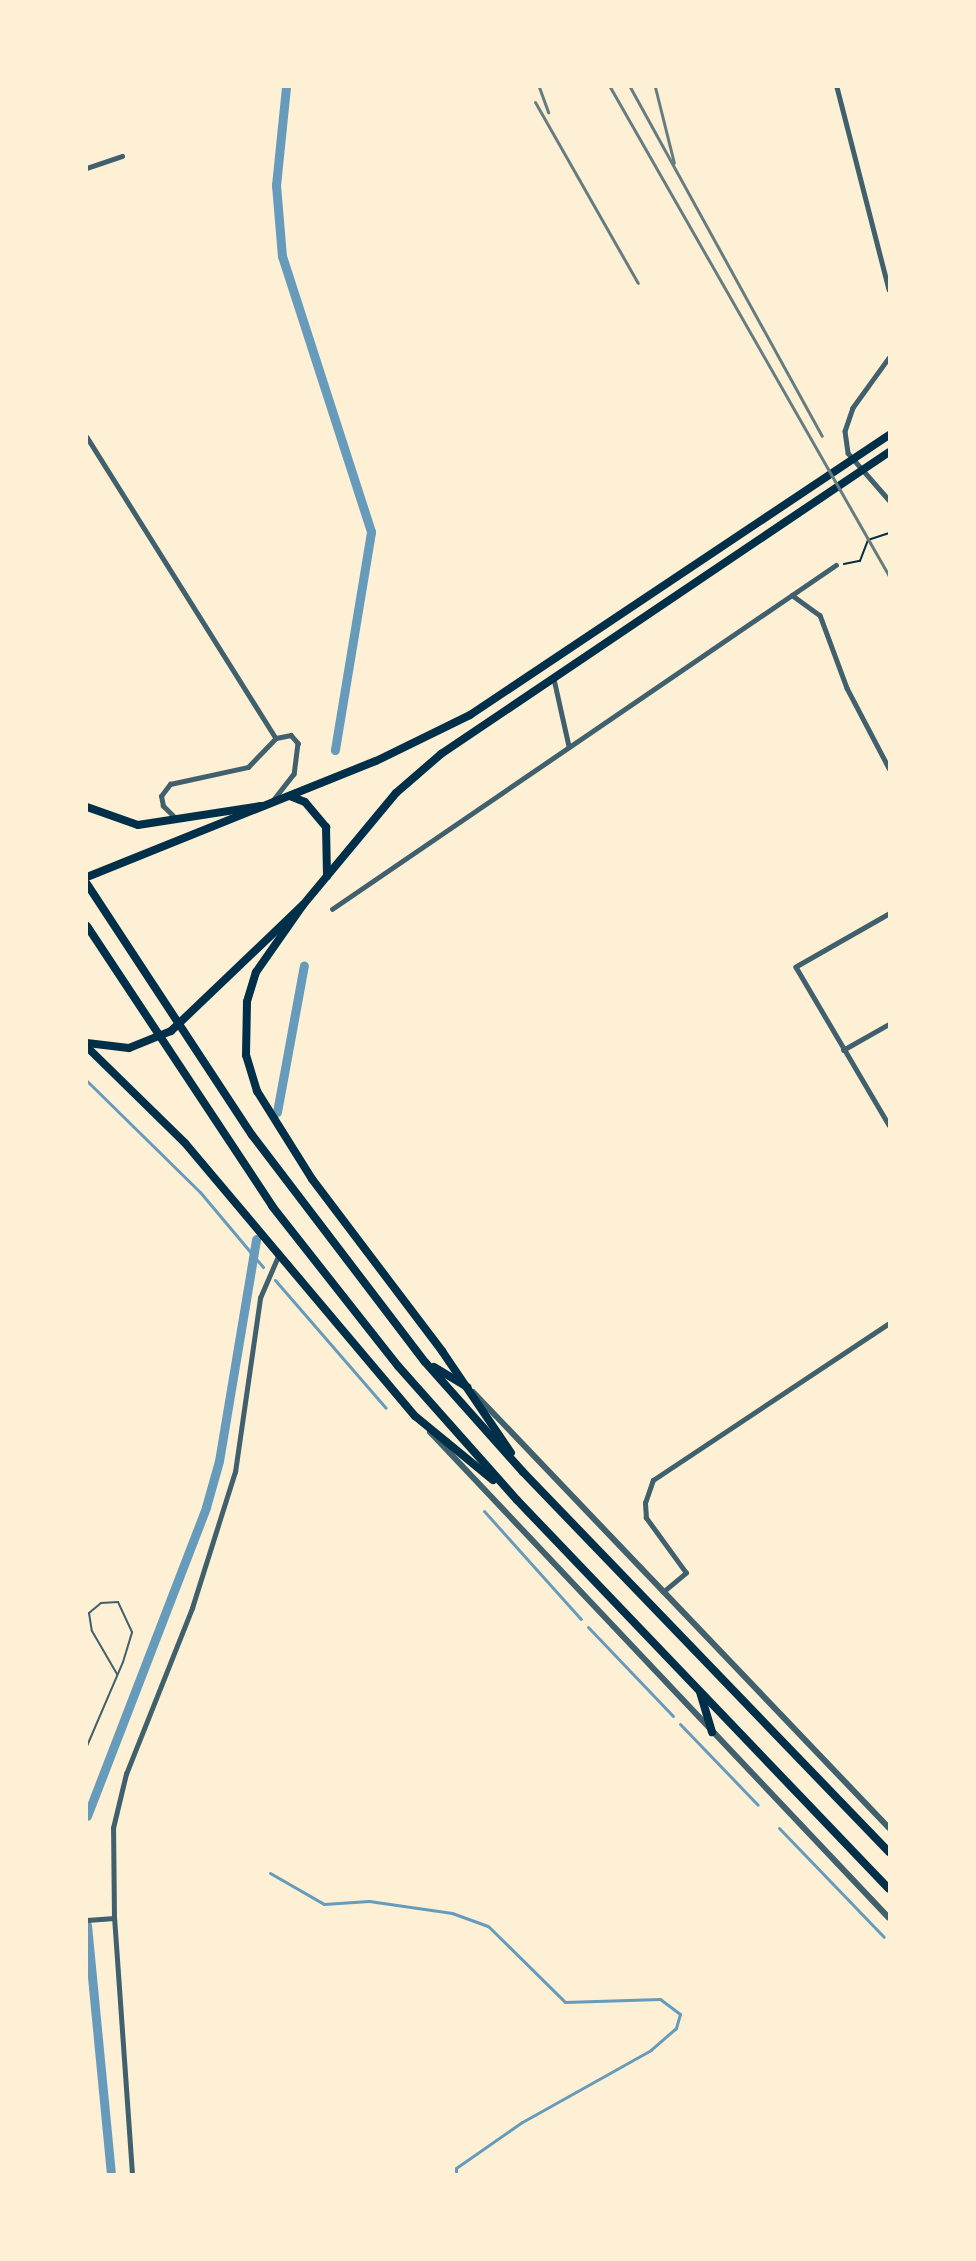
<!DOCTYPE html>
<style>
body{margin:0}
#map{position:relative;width:976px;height:2261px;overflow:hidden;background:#fdf0d5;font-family:Quicksand,sans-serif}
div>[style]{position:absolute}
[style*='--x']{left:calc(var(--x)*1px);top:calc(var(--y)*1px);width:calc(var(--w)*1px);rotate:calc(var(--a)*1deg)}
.stream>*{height:3px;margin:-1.5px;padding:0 1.5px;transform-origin:1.5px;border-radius:1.5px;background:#669bbc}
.canal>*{height:9px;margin:-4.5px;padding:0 4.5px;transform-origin:4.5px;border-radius:4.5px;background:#669bbc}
.path>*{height:1.5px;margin:-0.75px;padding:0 0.75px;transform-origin:0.75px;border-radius:0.75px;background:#003049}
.service>*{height:2px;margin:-1px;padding:0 1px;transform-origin:1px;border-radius:1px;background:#3f606c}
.minor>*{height:4.5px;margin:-2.25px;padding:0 2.25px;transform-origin:2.25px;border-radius:2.25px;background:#3f606c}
.tertiary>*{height:6px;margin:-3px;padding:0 3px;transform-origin:3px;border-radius:3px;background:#3f606c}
.primary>*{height:8px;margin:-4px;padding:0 4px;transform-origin:4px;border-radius:4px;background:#003049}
.trunk>*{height:8px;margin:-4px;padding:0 4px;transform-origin:4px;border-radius:4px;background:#003049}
.rail>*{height:3px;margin:-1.5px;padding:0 1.5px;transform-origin:1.5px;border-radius:1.5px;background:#657d81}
span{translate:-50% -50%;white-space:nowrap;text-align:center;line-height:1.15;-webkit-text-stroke:4.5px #fdf0d5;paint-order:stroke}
.frame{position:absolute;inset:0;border:88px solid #fdf0d5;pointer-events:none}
</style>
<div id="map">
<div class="stream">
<div style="--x:87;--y:1081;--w:158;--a:44.5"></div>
<div style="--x:200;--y:1192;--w:98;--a:50"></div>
<div style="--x:275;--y:1280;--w:169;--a:49.1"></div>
<div style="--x:484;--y:1511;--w:145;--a:48.1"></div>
<div style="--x:588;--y:1627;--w:123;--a:46.3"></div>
<div style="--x:680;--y:1724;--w:112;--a:46.1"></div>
<div style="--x:779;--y:1828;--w:151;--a:46.1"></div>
<div style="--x:270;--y:1873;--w:62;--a:29.9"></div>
<div style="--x:324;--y:1904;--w:45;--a:-3.8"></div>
<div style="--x:369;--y:1901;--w:84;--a:8.2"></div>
<div style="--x:452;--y:1913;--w:38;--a:20"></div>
<div style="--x:488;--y:1926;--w:108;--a:44.6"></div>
<div style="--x:565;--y:2002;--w:95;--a:-1.8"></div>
<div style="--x:660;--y:1999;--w:25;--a:37"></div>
<div style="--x:680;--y:2014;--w:15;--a:106"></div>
<div style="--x:676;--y:2028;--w:33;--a:139"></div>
<div style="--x:651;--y:2050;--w:148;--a:150.8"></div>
<div style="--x:522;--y:2122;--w:80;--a:145.1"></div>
<div style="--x:456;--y:2168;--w:6;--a:90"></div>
</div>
<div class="canal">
<div style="--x:286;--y:87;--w:99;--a:95.8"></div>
<div style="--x:276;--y:185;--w:71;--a:85.2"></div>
<div style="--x:282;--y:256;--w:290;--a:72.1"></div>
<div style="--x:371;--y:532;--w:221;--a:99.4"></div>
<div style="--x:277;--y:1112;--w:149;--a:-79.6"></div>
<div style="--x:87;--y:1816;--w:331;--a:-68.9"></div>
<div style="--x:206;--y:1507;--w:48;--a:-74.2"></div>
<div style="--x:219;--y:1461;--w:225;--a:-80.5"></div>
<div style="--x:87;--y:1925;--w:250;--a:84.5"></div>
</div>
<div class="path">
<div style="--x:844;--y:564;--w:16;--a:-11"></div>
<div style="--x:860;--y:561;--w:22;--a:-69"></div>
<div style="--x:868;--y:540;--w:22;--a:-18"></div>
</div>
<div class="service">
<div style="--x:87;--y:1746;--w:91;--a:-66.8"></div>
<div style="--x:123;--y:1662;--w:31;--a:-73"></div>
<div style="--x:132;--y:1632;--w:33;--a:-115"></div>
<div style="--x:118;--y:1602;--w:17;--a:177"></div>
<div style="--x:101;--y:1603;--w:16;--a:140"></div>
<div style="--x:89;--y:1613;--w:18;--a:81"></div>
<div style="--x:92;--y:1631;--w:50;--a:59.8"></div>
</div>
<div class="minor">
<div style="--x:837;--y:87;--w:209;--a:75.6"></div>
<div style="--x:87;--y:168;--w:37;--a:-19"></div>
<div style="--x:889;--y:358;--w:62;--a:125.8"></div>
<div style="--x:853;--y:408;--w:24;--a:109"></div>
<div style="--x:845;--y:431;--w:22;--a:82"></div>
<div style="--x:848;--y:453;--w:62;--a:48.9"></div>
<div style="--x:87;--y:437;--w:355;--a:57.9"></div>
<div style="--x:792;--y:595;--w:34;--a:36"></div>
<div style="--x:820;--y:615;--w:78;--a:69.7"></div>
<div style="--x:847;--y:688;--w:90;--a:62.3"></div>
<div style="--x:554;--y:679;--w:69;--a:77.4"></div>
<div style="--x:175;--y:818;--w:17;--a:-135"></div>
<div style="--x:163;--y:806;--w:10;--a:-101"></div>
<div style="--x:161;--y:796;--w:15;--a:-53"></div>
<div style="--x:170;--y:784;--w:80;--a:-12.3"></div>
<div style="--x:248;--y:767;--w:40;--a:-46"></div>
<div style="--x:276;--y:738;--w:15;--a:-11"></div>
<div style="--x:291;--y:735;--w:11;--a:49"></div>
<div style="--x:298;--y:743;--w:31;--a:97"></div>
<div style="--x:294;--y:774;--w:33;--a:128"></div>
<div style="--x:332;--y:909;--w:610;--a:-34.32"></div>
<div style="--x:889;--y:914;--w:107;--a:150.3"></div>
<div style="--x:796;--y:967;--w:183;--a:59.5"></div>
<div style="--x:843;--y:1050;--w:53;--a:-29.5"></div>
<div style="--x:663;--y:1592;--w:30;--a:-40"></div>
<div style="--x:686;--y:1573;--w:68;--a:-126"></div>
<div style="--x:646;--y:1518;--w:15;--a:-94"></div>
<div style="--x:645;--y:1503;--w:24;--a:-71"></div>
<div style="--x:653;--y:1480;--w:283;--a:-33.6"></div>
<div style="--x:87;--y:1920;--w:27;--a:-4"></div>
<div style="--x:132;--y:2174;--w:257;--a:-94"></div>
<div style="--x:114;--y:1918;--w:90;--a:-90.6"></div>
<div style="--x:113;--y:1828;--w:56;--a:-76.5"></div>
<div style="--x:126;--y:1774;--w:179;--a:-68.3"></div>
<div style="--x:192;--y:1608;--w:143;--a:-72.5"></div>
<div style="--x:235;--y:1472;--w:176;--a:-81.8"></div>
<div style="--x:260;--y:1298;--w:48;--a:-66.6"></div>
</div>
<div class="tertiary">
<div style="--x:473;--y:1392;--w:603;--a:46.34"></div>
<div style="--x:430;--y:1432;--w:668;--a:46.64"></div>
</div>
<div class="primary">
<div style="--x:290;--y:796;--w:16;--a:22"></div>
<div style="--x:305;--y:802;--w:33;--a:50"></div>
<div style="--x:326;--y:827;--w:49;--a:88.8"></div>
<div style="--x:87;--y:877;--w:311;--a:-21.9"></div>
<div style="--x:376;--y:761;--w:105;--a:-26.1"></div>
<div style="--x:470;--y:715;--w:504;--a:-33.75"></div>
<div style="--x:87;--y:1043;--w:42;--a:6.8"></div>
<div style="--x:129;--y:1048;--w:45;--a:-22"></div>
<div style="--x:171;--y:1031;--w:182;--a:-43.7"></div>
<div style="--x:303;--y:905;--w:146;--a:-50.3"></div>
<div style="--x:396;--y:793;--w:60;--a:-40.9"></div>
<div style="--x:441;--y:754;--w:540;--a:-33.98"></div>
</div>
<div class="trunk">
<div style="--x:87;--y:807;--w:54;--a:19.4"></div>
<div style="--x:138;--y:825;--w:124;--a:-8.8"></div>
<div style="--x:87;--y:884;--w:300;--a:56.7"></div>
<div style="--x:252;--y:1135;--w:285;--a:52.7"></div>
<div style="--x:425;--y:1362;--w:147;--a:48.3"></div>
<div style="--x:523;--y:1472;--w:528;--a:46.08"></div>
<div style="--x:303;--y:905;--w:82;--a:125"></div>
<div style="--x:256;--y:972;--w:31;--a:107"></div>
<div style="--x:247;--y:1002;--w:53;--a:91.1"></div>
<div style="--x:246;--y:1055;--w:38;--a:73"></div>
<div style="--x:257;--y:1091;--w:104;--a:58"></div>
<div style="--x:312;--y:1179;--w:216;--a:52.9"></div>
<div style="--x:442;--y:1351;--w:123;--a:55.9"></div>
<div style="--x:87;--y:926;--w:336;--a:56.5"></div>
<div style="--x:272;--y:1206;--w:204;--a:51.8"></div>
<div style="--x:398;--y:1366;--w:179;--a:48.4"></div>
<div style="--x:517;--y:1500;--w:538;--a:46.28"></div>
<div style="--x:87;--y:1047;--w:137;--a:44.4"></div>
<div style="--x:185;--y:1143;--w:357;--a:49.9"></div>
<div style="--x:415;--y:1416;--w:101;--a:39.4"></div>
<div style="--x:434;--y:1367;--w:39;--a:31"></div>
<div style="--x:700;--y:1692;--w:42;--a:73.3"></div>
</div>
<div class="rail">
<div style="--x:539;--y:87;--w:27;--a:70"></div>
<div style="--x:610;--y:87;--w:563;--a:60.29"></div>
<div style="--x:630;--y:87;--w:398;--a:61.2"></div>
<div style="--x:655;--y:87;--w:78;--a:76"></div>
<div style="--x:535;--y:102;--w:208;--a:60.4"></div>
</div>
<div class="frame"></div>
</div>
